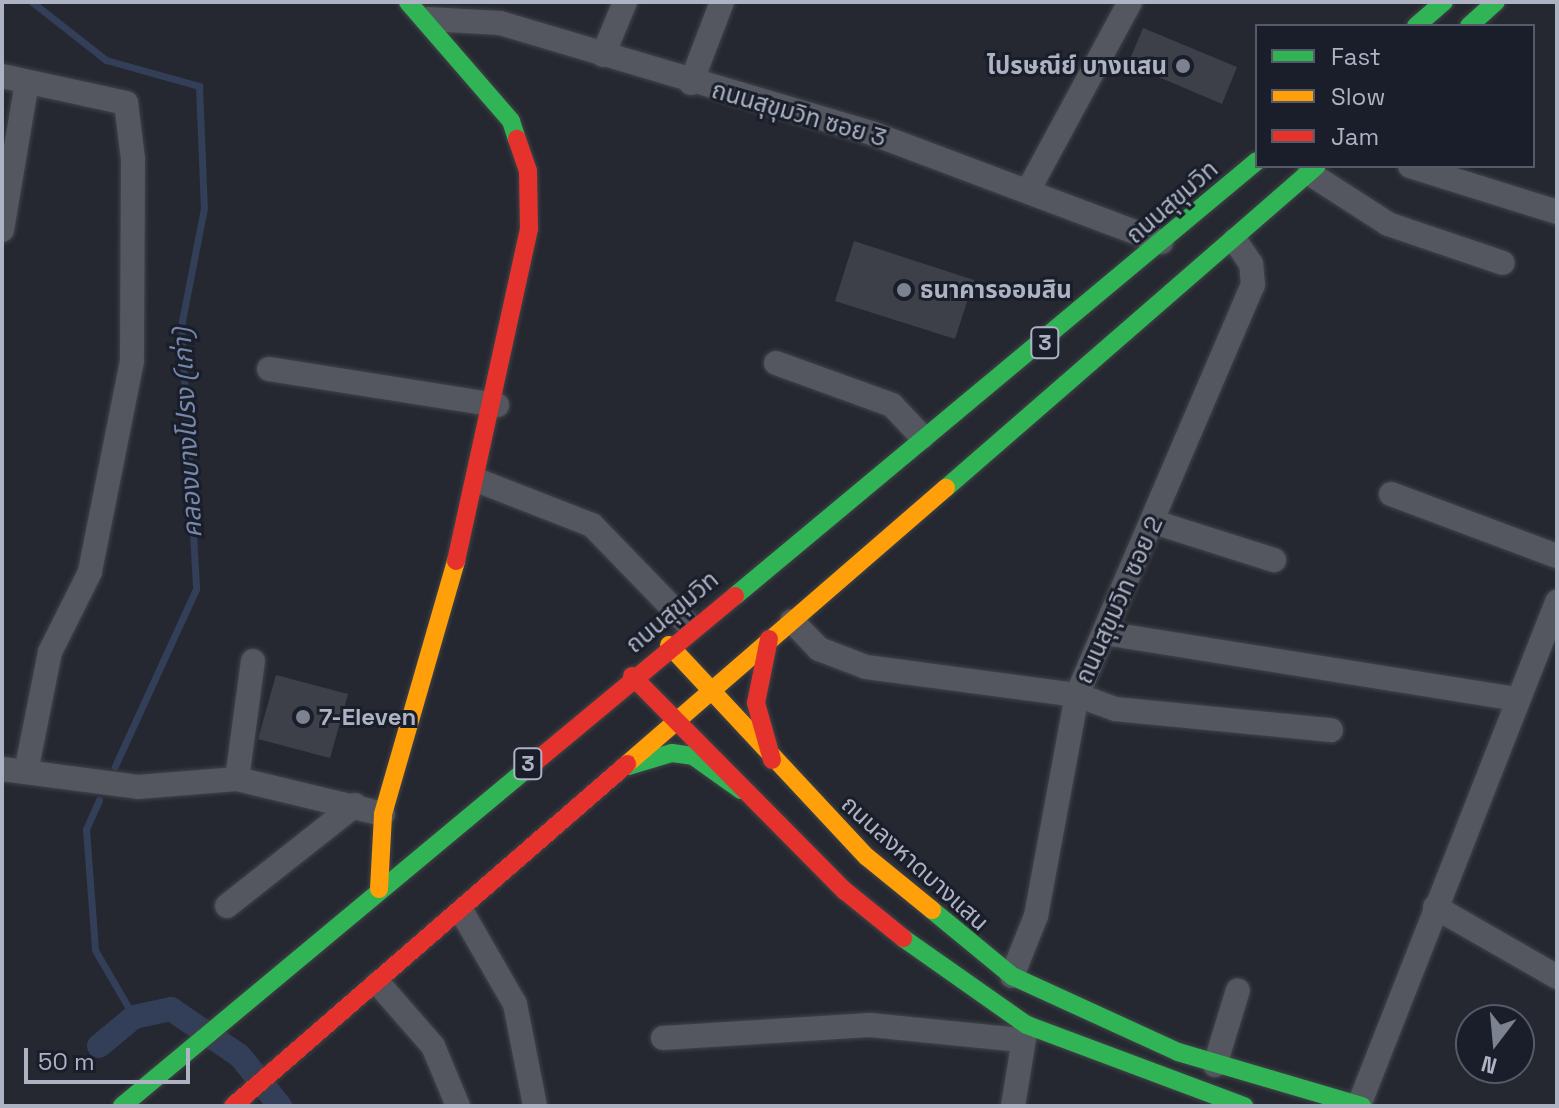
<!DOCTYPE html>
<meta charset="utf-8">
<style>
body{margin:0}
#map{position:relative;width:1559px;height:1108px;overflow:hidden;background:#252830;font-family:"Space Grotesk","Noto Sans Thai",sans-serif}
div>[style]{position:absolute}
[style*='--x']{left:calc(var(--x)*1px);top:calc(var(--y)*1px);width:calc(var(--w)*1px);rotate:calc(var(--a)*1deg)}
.stream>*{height:7px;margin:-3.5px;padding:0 3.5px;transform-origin:3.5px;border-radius:3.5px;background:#333e58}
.canal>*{height:24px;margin:-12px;padding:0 12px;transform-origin:12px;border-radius:12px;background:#333e58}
.building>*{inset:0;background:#3d4048}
.roads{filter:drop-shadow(0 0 2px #404349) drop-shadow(0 0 2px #404349)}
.street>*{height:24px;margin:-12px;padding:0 12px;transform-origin:12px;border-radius:12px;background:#54575f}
.fast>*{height:18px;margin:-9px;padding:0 9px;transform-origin:9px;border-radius:9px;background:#30b455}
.slow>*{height:18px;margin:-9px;padding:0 9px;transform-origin:9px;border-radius:9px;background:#ff9f0a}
.jam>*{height:18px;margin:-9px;padding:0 9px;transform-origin:9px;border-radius:9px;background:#e5322d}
.dots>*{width:22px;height:22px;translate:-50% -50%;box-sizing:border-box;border:4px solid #191e2a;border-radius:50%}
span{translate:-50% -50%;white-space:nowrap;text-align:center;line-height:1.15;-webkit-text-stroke:6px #191e2a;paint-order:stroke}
.shield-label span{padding:2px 6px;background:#191e2a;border:2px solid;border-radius:6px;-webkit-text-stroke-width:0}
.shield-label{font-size:22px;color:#adb3c3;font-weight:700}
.poi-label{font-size:24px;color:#adb3c3;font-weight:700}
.right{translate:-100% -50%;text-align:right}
.left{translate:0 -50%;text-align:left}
.street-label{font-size:24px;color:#adb3c3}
.water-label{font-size:26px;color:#7687aa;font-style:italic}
.frame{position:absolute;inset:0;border:4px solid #adb3c3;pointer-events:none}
.legend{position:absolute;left:1255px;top:24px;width:280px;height:144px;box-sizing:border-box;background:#191e2a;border:2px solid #545a67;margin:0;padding:10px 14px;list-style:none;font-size:24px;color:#adb3c3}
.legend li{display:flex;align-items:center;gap:16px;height:40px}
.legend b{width:40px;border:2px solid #545a67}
.north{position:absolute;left:1455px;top:1004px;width:80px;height:80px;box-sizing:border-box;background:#191e2a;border:2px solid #545a67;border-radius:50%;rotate:196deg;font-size:22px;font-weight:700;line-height:32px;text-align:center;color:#adb3c3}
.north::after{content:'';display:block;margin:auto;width:28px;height:36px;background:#7d8290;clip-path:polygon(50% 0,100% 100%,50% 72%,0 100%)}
.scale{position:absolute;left:24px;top:1048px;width:166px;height:36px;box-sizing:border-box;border:4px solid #adb3c3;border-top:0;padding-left:10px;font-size:24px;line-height:28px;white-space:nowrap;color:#adb3c3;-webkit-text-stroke:6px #191e2a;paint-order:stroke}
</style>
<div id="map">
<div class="stream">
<div style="--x:32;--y:2;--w:94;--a:38.1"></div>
<div style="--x:106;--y:60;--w:97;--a:15.6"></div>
<div style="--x:199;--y:86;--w:122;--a:87.7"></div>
<div style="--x:204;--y:208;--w:120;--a:101"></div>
<div style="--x:181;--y:326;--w:263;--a:86.7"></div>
<div style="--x:196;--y:589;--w:195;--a:114.6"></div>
<div style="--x:99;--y:800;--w:32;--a:114"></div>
<div style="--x:86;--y:829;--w:121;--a:85.7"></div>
<div style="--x:95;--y:950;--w:78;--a:59.8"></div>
</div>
<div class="canal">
<div style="--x:99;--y:1046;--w:45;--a:-39.6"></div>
<div style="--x:134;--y:1017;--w:38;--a:-12"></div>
<div style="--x:171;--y:1009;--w:83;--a:34.3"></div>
<div style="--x:240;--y:1056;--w:64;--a:51.3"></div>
</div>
<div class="building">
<div style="clip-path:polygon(1143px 28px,1237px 67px,1222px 104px,1128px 64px)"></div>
<div style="clip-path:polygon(854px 241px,974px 280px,955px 339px,835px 301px)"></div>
<div style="clip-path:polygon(276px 675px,348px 694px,330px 758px,258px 739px)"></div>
</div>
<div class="roads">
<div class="street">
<div style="--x:428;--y:19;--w:72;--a:3.2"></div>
<div style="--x:500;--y:23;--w:390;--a:16.5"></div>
<div style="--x:874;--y:134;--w:307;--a:20.6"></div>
<div style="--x:603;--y:55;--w:57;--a:-67.5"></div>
<div style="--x:2;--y:76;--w:127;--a:12.3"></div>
<div style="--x:126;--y:103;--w:56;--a:82.9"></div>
<div style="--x:133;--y:159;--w:202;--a:90.3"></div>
<div style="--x:132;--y:361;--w:215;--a:101.3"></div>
<div style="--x:90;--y:572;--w:89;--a:116.6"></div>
<div style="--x:50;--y:652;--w:122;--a:101.3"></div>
<div style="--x:691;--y:83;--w:87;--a:-69.1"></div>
<div style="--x:1410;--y:166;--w:154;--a:17.4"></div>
<div style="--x:1309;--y:173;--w:94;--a:32.8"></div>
<div style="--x:1388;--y:224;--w:121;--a:18.7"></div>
<div style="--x:1030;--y:187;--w:210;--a:-61.6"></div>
<div style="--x:2;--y:230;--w:150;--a:-80.4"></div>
<div style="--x:776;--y:363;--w:123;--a:19.9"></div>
<div style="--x:892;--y:405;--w:44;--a:46.8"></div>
<div style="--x:269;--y:369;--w:231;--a:9"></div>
<div style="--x:479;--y:481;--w:121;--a:21.3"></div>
<div style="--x:592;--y:525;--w:142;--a:45.9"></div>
<div style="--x:1391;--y:494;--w:177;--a:20.5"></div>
<div style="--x:1154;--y:522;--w:126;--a:17.6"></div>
<div style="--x:792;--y:621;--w:39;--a:46"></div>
<div style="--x:819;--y:649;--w:50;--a:21"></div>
<div style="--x:866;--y:667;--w:213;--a:7.6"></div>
<div style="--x:1077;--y:695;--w:40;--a:20.2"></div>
<div style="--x:1115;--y:709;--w:217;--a:5.6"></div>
<div style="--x:1104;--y:633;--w:419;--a:9.1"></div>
<div style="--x:2;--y:769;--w:137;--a:7.5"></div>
<div style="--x:138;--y:787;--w:99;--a:-4.6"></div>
<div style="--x:237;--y:779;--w:150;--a:13.5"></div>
<div style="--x:237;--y:779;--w:119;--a:-82.3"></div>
<div style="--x:227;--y:906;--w:163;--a:-38.3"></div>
<div style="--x:1435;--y:907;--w:141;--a:29.8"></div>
<div style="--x:462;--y:912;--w:106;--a:60.1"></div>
<div style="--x:515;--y:1004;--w:104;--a:78.9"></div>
<div style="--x:1012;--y:976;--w:65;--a:-68.2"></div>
<div style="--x:1036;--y:916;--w:225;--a:-79.5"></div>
<div style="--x:1077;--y:695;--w:446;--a:-66.8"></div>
<div style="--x:1253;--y:285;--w:21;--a:-95"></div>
<div style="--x:1251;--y:264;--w:29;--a:-124"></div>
<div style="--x:378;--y:983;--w:84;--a:48.9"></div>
<div style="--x:433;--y:1046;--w:65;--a:67.4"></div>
<div style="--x:663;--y:1038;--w:207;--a:-3.6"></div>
<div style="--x:870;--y:1025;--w:151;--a:5.7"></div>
<div style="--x:1215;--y:1065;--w:78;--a:-73"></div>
<div style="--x:1359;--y:1105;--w:541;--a:-68.51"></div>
<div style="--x:1013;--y:1106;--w:80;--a:-80.7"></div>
</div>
<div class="fast">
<div style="--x:408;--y:2;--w:157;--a:49.1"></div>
<div style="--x:511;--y:121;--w:19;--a:72"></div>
<div style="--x:1416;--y:26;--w:37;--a:-41"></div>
<div style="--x:1469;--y:26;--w:36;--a:-42"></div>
<div style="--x:946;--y:488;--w:491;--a:-41"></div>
<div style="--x:735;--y:596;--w:679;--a:-39.81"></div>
<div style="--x:628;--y:766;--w:46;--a:-16.5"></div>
<div style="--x:672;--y:753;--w:21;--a:8"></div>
<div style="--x:693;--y:756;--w:59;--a:35.3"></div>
<div style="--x:932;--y:910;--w:104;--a:39.5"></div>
<div style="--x:1012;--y:976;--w:183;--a:24.6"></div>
<div style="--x:1178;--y:1052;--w:192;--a:16.4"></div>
<div style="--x:903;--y:938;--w:151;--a:35.1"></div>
<div style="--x:1027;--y:1025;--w:232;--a:20.5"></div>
<div style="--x:122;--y:1106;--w:537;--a:-39.79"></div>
</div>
<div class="slow">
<div style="--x:669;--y:645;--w:290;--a:47"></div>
<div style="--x:867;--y:857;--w:84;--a:39.2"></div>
<div style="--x:627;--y:764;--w:422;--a:-40.9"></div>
<div style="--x:379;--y:889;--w:75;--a:-86.9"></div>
<div style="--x:383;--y:814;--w:263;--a:-73.9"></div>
</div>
<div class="jam">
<div style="--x:456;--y:561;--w:340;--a:-77.6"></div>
<div style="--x:529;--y:229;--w:58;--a:-91"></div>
<div style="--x:528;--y:171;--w:34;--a:-109"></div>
<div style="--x:769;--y:639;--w:65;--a:101.5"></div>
<div style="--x:756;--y:703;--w:59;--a:74.3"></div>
<div style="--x:632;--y:676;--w:303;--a:45.3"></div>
<div style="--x:845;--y:891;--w:75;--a:39"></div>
<div style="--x:535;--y:762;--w:260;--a:-39.7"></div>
<div style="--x:233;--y:1106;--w:522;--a:-40.96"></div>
</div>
</div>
<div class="dots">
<div style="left:1183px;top:66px;background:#7d8290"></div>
<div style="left:904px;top:290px;background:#7d8290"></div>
<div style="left:303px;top:717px;background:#7d8290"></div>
</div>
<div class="shield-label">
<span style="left:1045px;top:343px">3</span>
<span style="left:528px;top:764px">3</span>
</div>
<div class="poi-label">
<span class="right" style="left:1167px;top:66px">ไปรษณีย์ บางแสน</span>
<span class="left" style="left:920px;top:290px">ธนาคารออมสิน</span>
<span class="left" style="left:319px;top:717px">7-Eleven</span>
</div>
<div class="street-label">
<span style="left:799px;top:114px;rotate:16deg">ถนนสุขุมวิท ซอย 3</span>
<span style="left:1172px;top:202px;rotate:-41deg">ถนนสุขุมวิท</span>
<span style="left:1119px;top:600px;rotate:-66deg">ถนนสุขุมวิท ซอย 2</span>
<span style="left:672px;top:612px;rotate:-40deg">ถนนสุขุมวิท</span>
<span style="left:915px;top:863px;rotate:42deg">ถนนลงหาดบางแสน</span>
</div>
<div class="water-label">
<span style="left:188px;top:433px;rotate:-93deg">คลองบางโปรง (เก่า)</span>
</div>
<div class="frame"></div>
<ul class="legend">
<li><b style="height:10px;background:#30b455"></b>Fast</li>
<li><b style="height:10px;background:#ff9f0a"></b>Slow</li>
<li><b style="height:10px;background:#e5322d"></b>Jam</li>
</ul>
<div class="north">N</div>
<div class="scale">50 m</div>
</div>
